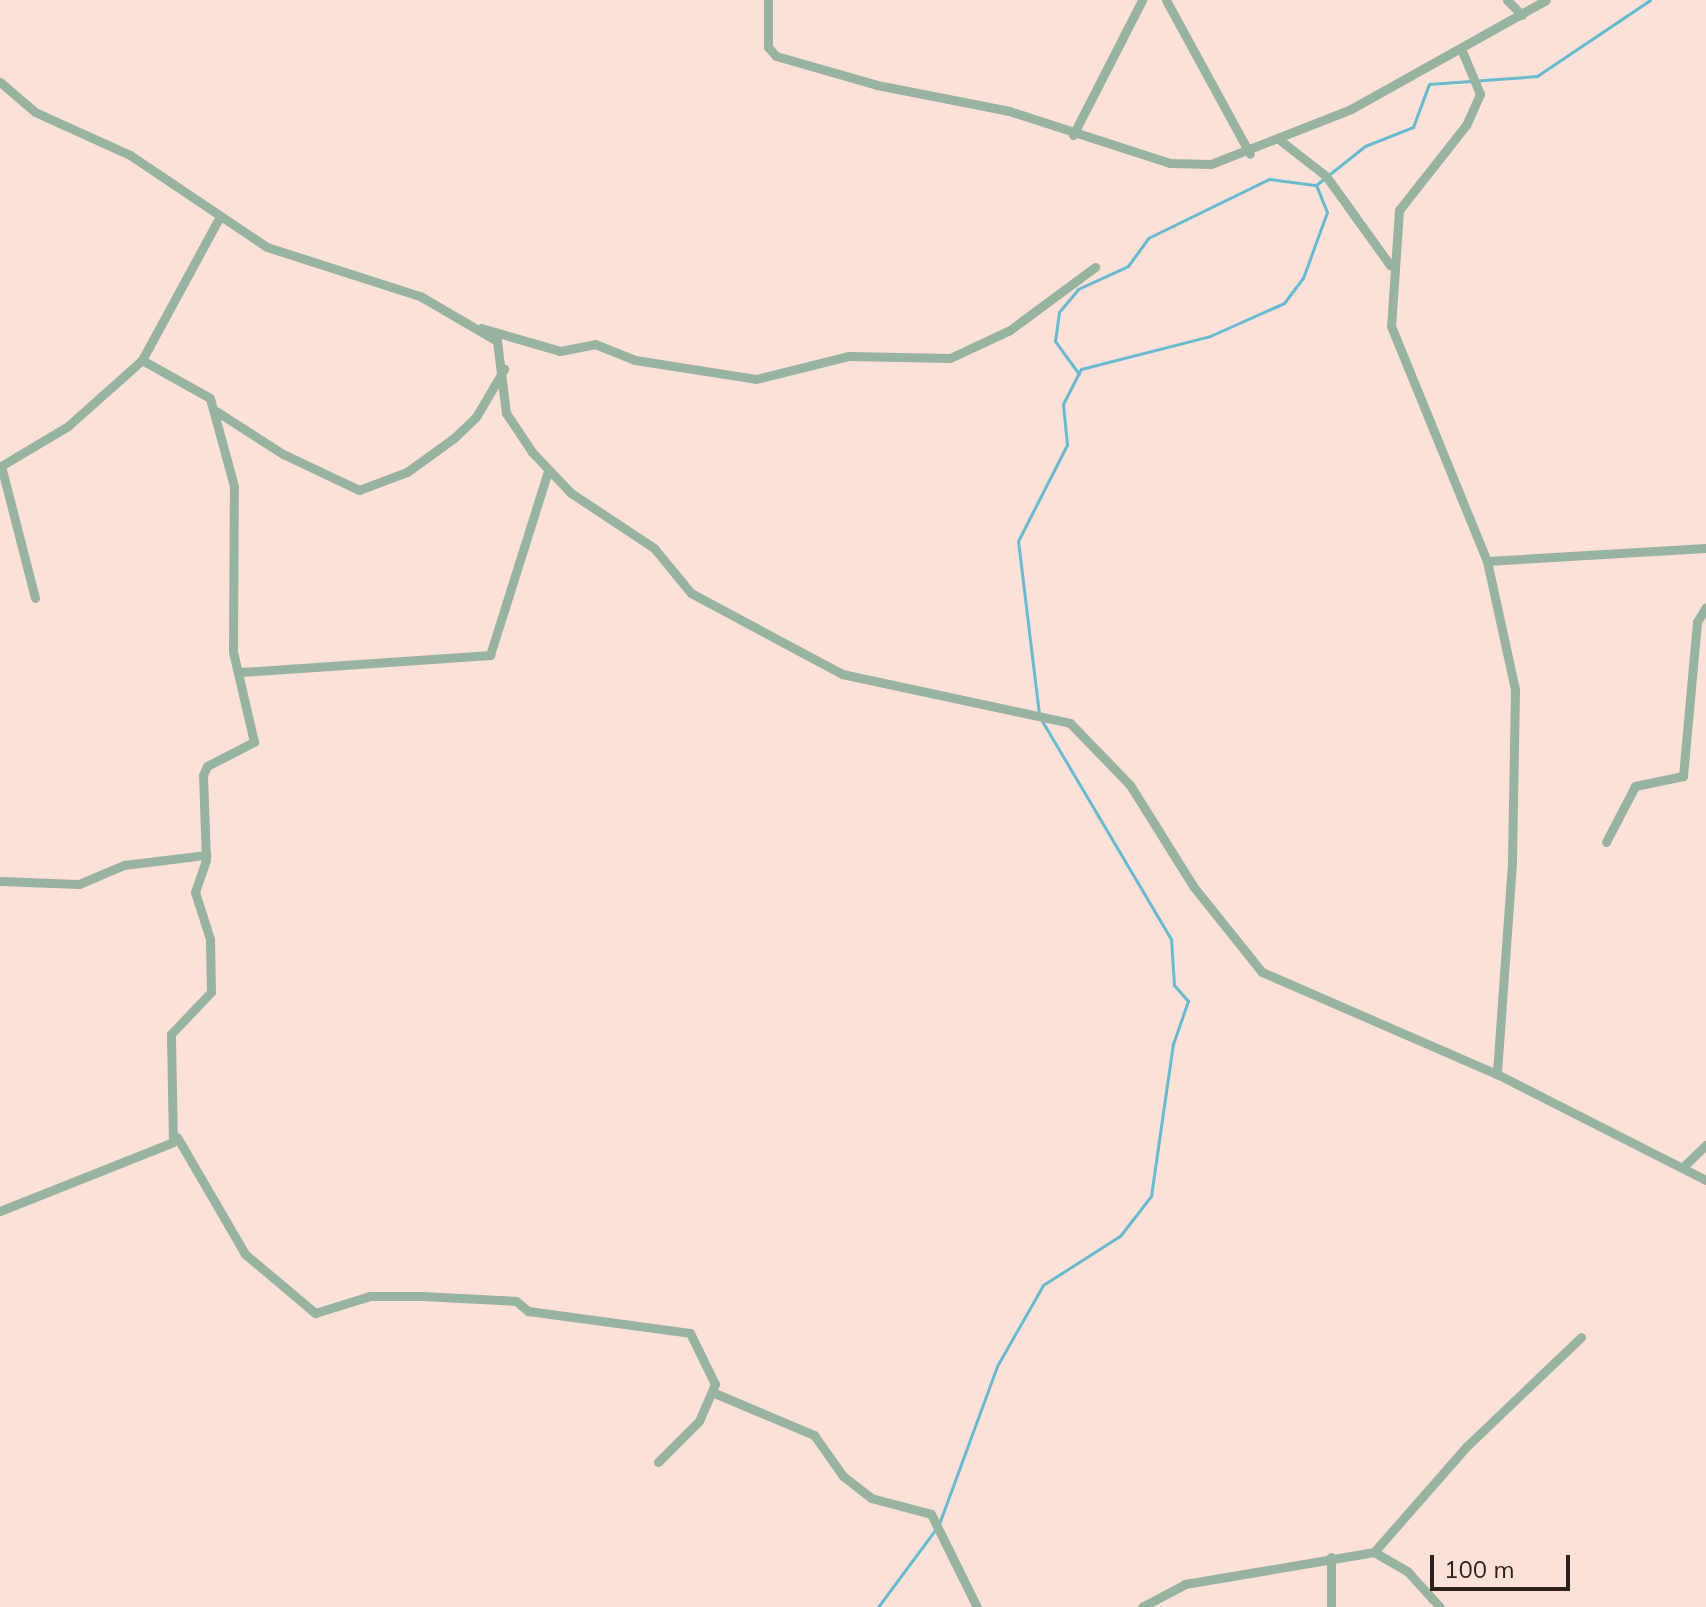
<!DOCTYPE html>
<style>
body{margin:0}
#map{position:relative;width:1706px;height:1607px;overflow:hidden;background:#fce1d9;font-family:Mulish,sans-serif}
div>[style]{position:absolute}
[style*='--x']{left:calc(var(--x)*1px);top:calc(var(--y)*1px);width:calc(var(--w)*1px);rotate:calc(var(--a)*1deg)}
.stream>*{height:3px;margin:-1.5px;padding:0 1.5px;transform-origin:1.5px;border-radius:1.5px;background:#6abacf}
.minor>*{height:9px;margin:-4.5px;padding:0 4.5px;transform-origin:4.5px;border-radius:4.5px;background:#99b3a2}
span{translate:-50% -50%;white-space:nowrap;text-align:center;line-height:1.15;-webkit-text-stroke:7px #fce1d9;paint-order:stroke}
.scale{position:absolute;left:1430px;top:1555px;width:140px;height:36px;box-sizing:border-box;border:4px solid #30201b;border-top:0;padding-left:10px;font-size:24px;line-height:28px;white-space:nowrap;color:#30201b;-webkit-text-stroke:6px #fce1d9;paint-order:stroke}
</style>
<div id="map">
<div class="stream">
<div style="--x:1079;--y:374;--w:41;--a:-126"></div>
<div style="--x:1055;--y:341;--w:29;--a:-82"></div>
<div style="--x:1059;--y:312;--w:30;--a:-50"></div>
<div style="--x:1078;--y:289;--w:55;--a:-24.7"></div>
<div style="--x:1128;--y:266;--w:34;--a:-54"></div>
<div style="--x:1148;--y:238;--w:135;--a:-26"></div>
<div style="--x:1269;--y:179;--w:46;--a:7.4"></div>
<div style="--x:1039;--y:714;--w:174;--a:-96.9"></div>
<div style="--x:1018;--y:541;--w:108;--a:-63"></div>
<div style="--x:1067;--y:445;--w:41;--a:-95.6"></div>
<div style="--x:1063;--y:404;--w:39;--a:-63"></div>
<div style="--x:1081;--y:369;--w:133;--a:-14.3"></div>
<div style="--x:1210;--y:336;--w:81;--a:-24"></div>
<div style="--x:1284;--y:303;--w:31;--a:-53"></div>
<div style="--x:1303;--y:278;--w:70;--a:-70"></div>
<div style="--x:1327;--y:212;--w:29;--a:-112"></div>
<div style="--x:1316;--y:185;--w:63;--a:-38.5"></div>
<div style="--x:1365;--y:146;--w:52;--a:-21.6"></div>
<div style="--x:1413;--y:127;--w:46;--a:-69.6"></div>
<div style="--x:1429;--y:84;--w:108;--a:-4.2"></div>
<div style="--x:1537;--y:76;--w:136;--a:-33.9"></div>
<div style="--x:939;--y:1524;--w:168;--a:-69.8"></div>
<div style="--x:997;--y:1366;--w:93;--a:-60.4"></div>
<div style="--x:1043;--y:1285;--w:91;--a:-32.5"></div>
<div style="--x:1120;--y:1236;--w:51;--a:-52.2"></div>
<div style="--x:1151;--y:1196;--w:154;--a:-81.8"></div>
<div style="--x:1173;--y:1044;--w:46;--a:-70.8"></div>
<div style="--x:1188;--y:1001;--w:21;--a:-131"></div>
<div style="--x:1174;--y:985;--w:46;--a:-93.7"></div>
<div style="--x:1171;--y:939;--w:253;--a:-120.6"></div>
<div style="--x:878;--y:1607;--w:96;--a:-53.5"></div>
</div>
<div class="minor">
<div style="--x:768;--y:0;--w:47;--a:90"></div>
<div style="--x:768;--y:47;--w:12;--a:48"></div>
<div style="--x:776;--y:56;--w:105;--a:16"></div>
<div style="--x:877;--y:85;--w:135;--a:11.1"></div>
<div style="--x:1009;--y:111;--w:169;--a:17.9"></div>
<div style="--x:1170;--y:163;--w:41;--a:1.4"></div>
<div style="--x:1211;--y:164;--w:150;--a:-21.4"></div>
<div style="--x:1351;--y:109;--w:223;--a:-29.2"></div>
<div style="--x:1166;--y:0;--w:175;--a:61.4"></div>
<div style="--x:1507;--y:0;--w:21;--a:45"></div>
<div style="--x:1462;--y:51;--w:47;--a:67.3"></div>
<div style="--x:1480;--y:94;--w:34;--a:114"></div>
<div style="--x:1466;--y:125;--w:108;--a:128.2"></div>
<div style="--x:1399;--y:210;--w:116;--a:93.9"></div>
<div style="--x:1391;--y:326;--w:254;--a:67.8"></div>
<div style="--x:1487;--y:561;--w:131;--a:77.7"></div>
<div style="--x:1515;--y:689;--w:174;--a:91"></div>
<div style="--x:1512;--y:863;--w:212;--a:94.1"></div>
<div style="--x:0;--y:82;--w:46;--a:40.6"></div>
<div style="--x:35;--y:112;--w:104;--a:24.4"></div>
<div style="--x:130;--y:155;--w:165;--a:33.9"></div>
<div style="--x:267;--y:247;--w:161;--a:17.8"></div>
<div style="--x:420;--y:296;--w:89;--a:30.3"></div>
<div style="--x:497;--y:341;--w:73;--a:82.9"></div>
<div style="--x:506;--y:413;--w:47;--a:56.3"></div>
<div style="--x:532;--y:452;--w:57;--a:46.4"></div>
<div style="--x:571;--y:493;--w:100;--a:33.5"></div>
<div style="--x:654;--y:548;--w:58;--a:50.6"></div>
<div style="--x:691;--y:593;--w:171;--a:28.2"></div>
<div style="--x:842;--y:674;--w:233;--a:12.1"></div>
<div style="--x:1070;--y:723;--w:86;--a:45.9"></div>
<div style="--x:1130;--y:785;--w:119;--a:58"></div>
<div style="--x:1193;--y:886;--w:110;--a:51.3"></div>
<div style="--x:1262;--y:972;--w:256;--a:23.5"></div>
<div style="--x:1497;--y:1074;--w:234;--a:26.9"></div>
<div style="--x:1073;--y:135;--w:152;--a:-62.9"></div>
<div style="--x:1281;--y:141;--w:57;--a:37.9"></div>
<div style="--x:1326;--y:176;--w:110;--a:54.3"></div>
<div style="--x:481;--y:328;--w:82;--a:16.2"></div>
<div style="--x:560;--y:351;--w:36;--a:-11"></div>
<div style="--x:595;--y:344;--w:43;--a:21.8"></div>
<div style="--x:635;--y:360;--w:122;--a:8.9"></div>
<div style="--x:756;--y:379;--w:96;--a:-13.9"></div>
<div style="--x:849;--y:356;--w:101;--a:1.1"></div>
<div style="--x:950;--y:358;--w:66;--a:-25"></div>
<div style="--x:1010;--y:330;--w:106;--a:-36.5"></div>
<div style="--x:216;--y:411;--w:80;--a:32.7"></div>
<div style="--x:283;--y:454;--w:84;--a:25.3"></div>
<div style="--x:359;--y:490;--w:51;--a:-20.6"></div>
<div style="--x:407;--y:472;--w:58;--a:-35.9"></div>
<div style="--x:454;--y:438;--w:30;--a:-44"></div>
<div style="--x:476;--y:417;--w:56;--a:-59.7"></div>
<div style="--x:1487;--y:561;--w:219;--a:-3.4"></div>
<div style="--x:35;--y:598;--w:136;--a:-104.4"></div>
<div style="--x:1;--y:466;--w:78;--a:-30.8"></div>
<div style="--x:68;--y:426;--w:99;--a:-41.7"></div>
<div style="--x:241;--y:672;--w:250;--a:-3.9"></div>
<div style="--x:490;--y:655;--w:193;--a:-72.5"></div>
<div style="--x:1606;--y:842;--w:63;--a:-62.6"></div>
<div style="--x:1635;--y:786;--w:49;--a:-11.8"></div>
<div style="--x:1683;--y:776;--w:155;--a:-84.8"></div>
<div style="--x:1697;--y:622;--w:17;--a:-59"></div>
<div style="--x:0;--y:881;--w:79;--a:2.2"></div>
<div style="--x:79;--y:884;--w:49;--a:-22.9"></div>
<div style="--x:124;--y:865;--w:83;--a:-7"></div>
<div style="--x:177;--y:1137;--w:135;--a:59.8"></div>
<div style="--x:245;--y:1254;--w:92;--a:40.1"></div>
<div style="--x:315;--y:1313;--w:58;--a:-17.2"></div>
<div style="--x:370;--y:1296;--w:52;--a:0"></div>
<div style="--x:422;--y:1296;--w:94;--a:3"></div>
<div style="--x:516;--y:1301;--w:16;--a:40"></div>
<div style="--x:528;--y:1311;--w:163;--a:7.7"></div>
<div style="--x:690;--y:1333;--w:57;--a:63.9"></div>
<div style="--x:715;--y:1384;--w:40;--a:113.4"></div>
<div style="--x:699;--y:1421;--w:58;--a:135"></div>
<div style="--x:1683;--y:1167;--w:32;--a:-44"></div>
<div style="--x:0;--y:1211;--w:186;--a:-21.7"></div>
<div style="--x:173;--y:1142;--w:108;--a:-91.1"></div>
<div style="--x:171;--y:1034;--w:58;--a:-46.4"></div>
<div style="--x:211;--y:992;--w:53;--a:-91.1"></div>
<div style="--x:210;--y:939;--w:49;--a:-107.7"></div>
<div style="--x:195;--y:892;--w:34;--a:-71"></div>
<div style="--x:206;--y:860;--w:85;--a:-92"></div>
<div style="--x:203;--y:775;--w:10;--a:-66"></div>
<div style="--x:207;--y:766;--w:53;--a:-27.1"></div>
<div style="--x:254;--y:742;--w:92;--a:-103.1"></div>
<div style="--x:233;--y:652;--w:166;--a:-89.7"></div>
<div style="--x:234;--y:486;--w:91;--a:-105.3"></div>
<div style="--x:210;--y:398;--w:78;--a:-150.8"></div>
<div style="--x:142;--y:360;--w:162;--a:-61.5"></div>
<div style="--x:712;--y:1392;--w:111;--a:22.9"></div>
<div style="--x:814;--y:1435;--w:50;--a:54.7"></div>
<div style="--x:843;--y:1476;--w:36;--a:38"></div>
<div style="--x:871;--y:1498;--w:62;--a:14.9"></div>
<div style="--x:931;--y:1514;--w:104;--a:63.7"></div>
<div style="--x:1374;--y:1552;--w:39;--a:30"></div>
<div style="--x:1408;--y:1572;--w:47;--a:47.6"></div>
<div style="--x:1331;--y:1557;--w:50;--a:90"></div>
<div style="--x:1142;--y:1607;--w:49;--a:-28.1"></div>
<div style="--x:1185;--y:1584;--w:192;--a:-9.6"></div>
<div style="--x:1374;--y:1552;--w:140;--a:-48.8"></div>
<div style="--x:1466;--y:1447;--w:159;--a:-43.7"></div>
</div>
<div class="scale">100 m</div>
</div>
